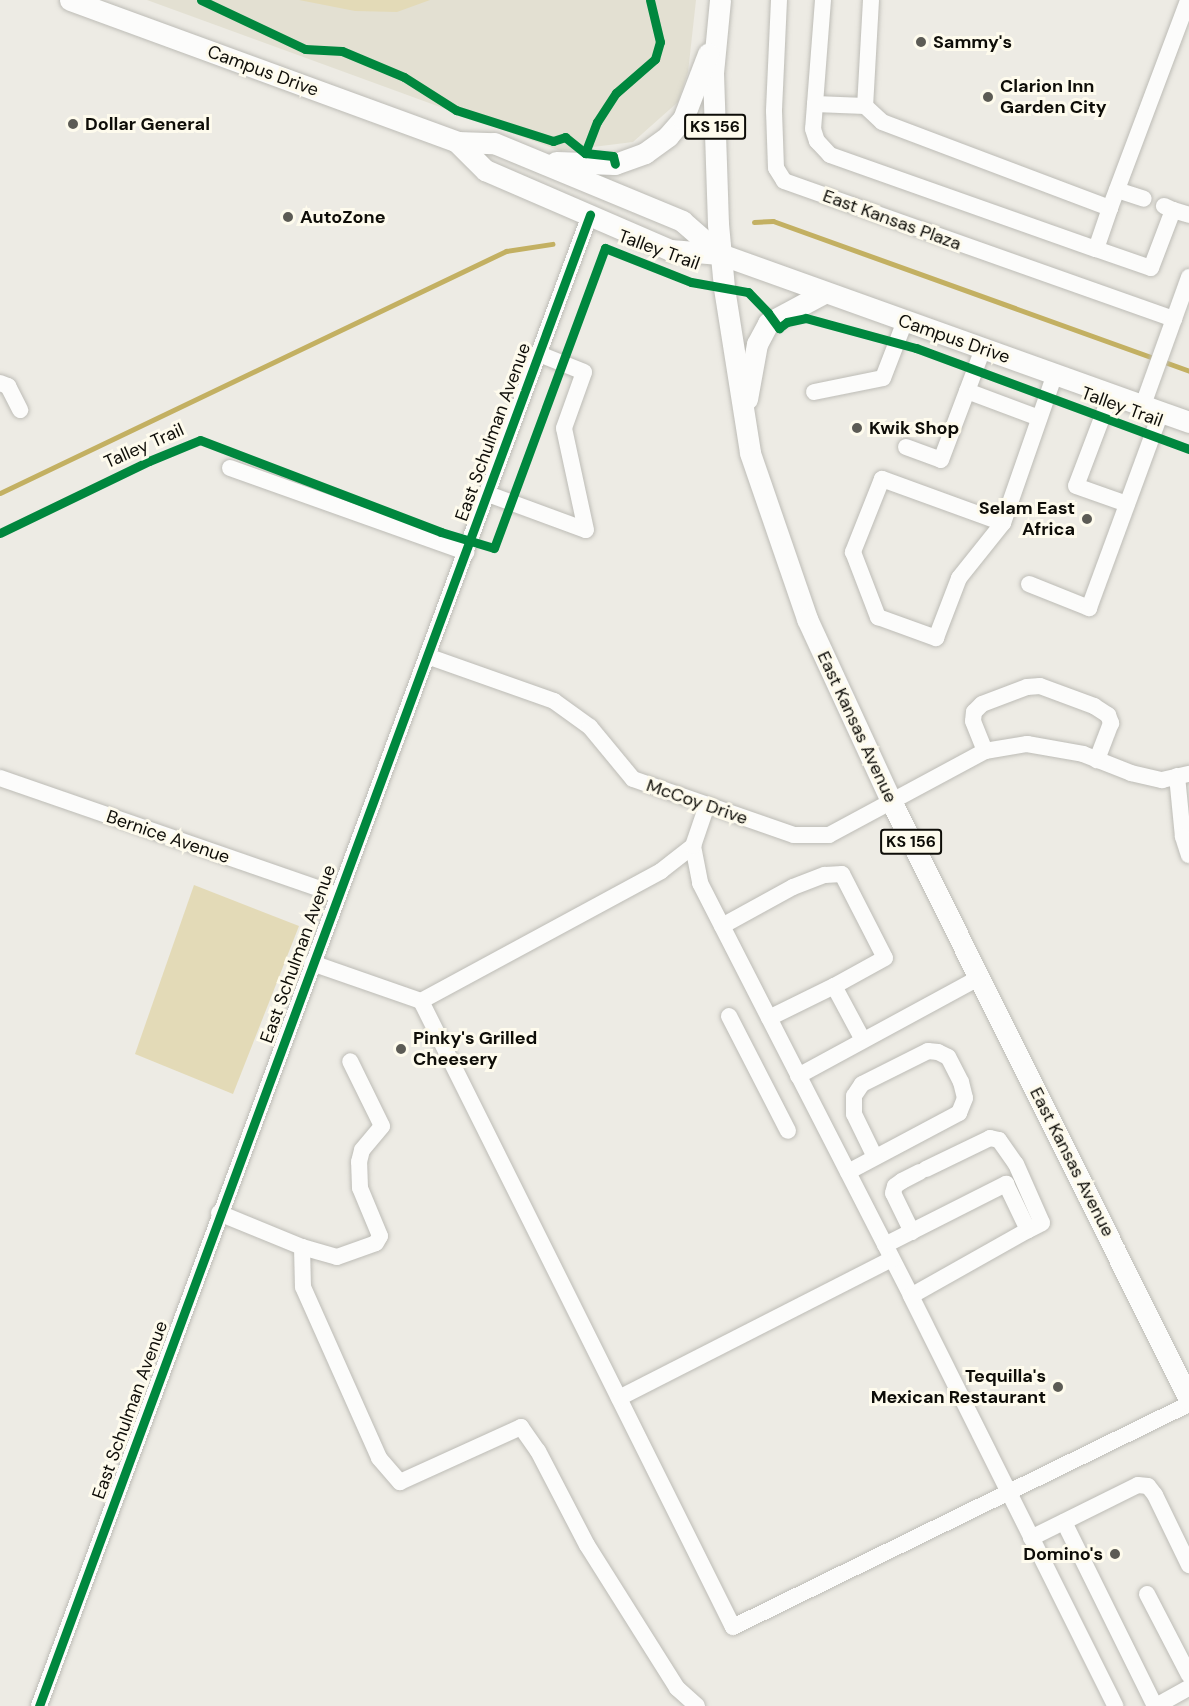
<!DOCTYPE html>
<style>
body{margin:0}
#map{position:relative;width:1189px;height:1706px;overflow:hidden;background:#edebe4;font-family:"DM Sans",sans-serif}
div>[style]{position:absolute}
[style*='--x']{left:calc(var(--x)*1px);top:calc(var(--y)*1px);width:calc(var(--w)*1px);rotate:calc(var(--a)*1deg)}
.built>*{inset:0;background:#e3e0d2}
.green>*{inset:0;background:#e3dab7}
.stream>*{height:5px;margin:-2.5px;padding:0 2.5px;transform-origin:2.5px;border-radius:2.5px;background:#c3b062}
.roads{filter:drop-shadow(0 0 2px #bdbcb6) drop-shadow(0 0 2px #bdbcb6)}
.minor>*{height:16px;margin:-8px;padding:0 8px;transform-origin:8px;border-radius:8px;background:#fcfcfb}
.major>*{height:21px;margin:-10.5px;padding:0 10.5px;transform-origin:10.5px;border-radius:10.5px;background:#fcfcfb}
.cycleway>*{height:9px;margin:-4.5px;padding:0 4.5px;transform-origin:4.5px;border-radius:4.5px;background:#00873e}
.dots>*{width:16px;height:16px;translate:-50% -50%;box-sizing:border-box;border:3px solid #fefbed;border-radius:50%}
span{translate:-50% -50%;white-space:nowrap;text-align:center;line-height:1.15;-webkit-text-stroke:6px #fefbed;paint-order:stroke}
.shield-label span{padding:2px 4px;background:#fefbed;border:2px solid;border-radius:4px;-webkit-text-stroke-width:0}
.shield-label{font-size:16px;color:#0e0d08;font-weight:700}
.poi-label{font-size:18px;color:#0e0d08;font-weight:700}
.left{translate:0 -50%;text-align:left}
.right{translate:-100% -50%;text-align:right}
.street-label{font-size:18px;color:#0e0d08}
</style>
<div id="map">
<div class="built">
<div style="clip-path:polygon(147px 0,696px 0,688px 72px,678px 102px,633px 142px,561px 151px)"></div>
</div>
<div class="green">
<div style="clip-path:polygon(299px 0,430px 0,397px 12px,355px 11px)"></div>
<div style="clip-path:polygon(194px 885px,299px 926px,233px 1094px,135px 1054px)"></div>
</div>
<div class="stream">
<div style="--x:754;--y:222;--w:19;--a:-3"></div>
<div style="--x:773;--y:221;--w:442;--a:19.8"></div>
<div style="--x:0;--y:493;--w:561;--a:-25.56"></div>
<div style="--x:506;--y:251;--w:47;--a:-8.7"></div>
</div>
<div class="roads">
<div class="minor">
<div style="--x:779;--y:0;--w:111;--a:92.6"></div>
<div style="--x:774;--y:111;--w:57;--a:88"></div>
<div style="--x:776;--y:168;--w:15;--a:58"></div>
<div style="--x:784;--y:181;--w:414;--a:19.5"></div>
<div style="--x:823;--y:0;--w:129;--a:94.4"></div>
<div style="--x:813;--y:129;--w:13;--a:72"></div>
<div style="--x:817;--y:141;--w:19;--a:47"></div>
<div style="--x:830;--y:155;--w:282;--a:19.5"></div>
<div style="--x:1096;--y:249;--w:43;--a:-71.1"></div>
<div style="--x:871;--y:0;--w:106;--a:93.2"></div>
<div style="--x:865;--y:106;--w:23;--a:43"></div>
<div style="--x:882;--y:122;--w:244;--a:20.7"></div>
<div style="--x:1110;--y:208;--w:222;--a:-69.4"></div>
<div style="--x:815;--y:104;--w:50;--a:2.3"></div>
<div style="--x:1117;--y:190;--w:28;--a:18"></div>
<div style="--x:1173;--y:210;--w:17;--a:17"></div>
<div style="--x:1096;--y:249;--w:58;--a:19.1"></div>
<div style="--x:1151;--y:268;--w:62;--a:-69.2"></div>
<div style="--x:1173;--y:210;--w:10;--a:-156"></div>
<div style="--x:0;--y:383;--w:9;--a:21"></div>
<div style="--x:8;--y:386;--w:27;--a:63"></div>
<div style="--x:967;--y:391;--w:77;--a:20.6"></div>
<div style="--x:814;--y:392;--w:70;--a:-11.5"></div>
<div style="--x:883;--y:378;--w:61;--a:-68.9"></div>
<div style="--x:1111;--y:394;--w:98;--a:110.8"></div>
<div style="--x:1076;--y:486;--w:54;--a:19.4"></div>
<div style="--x:1143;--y:405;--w:136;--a:-70.2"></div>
<div style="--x:906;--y:447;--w:37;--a:20"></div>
<div style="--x:941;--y:460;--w:119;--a:-69.3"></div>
<div style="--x:230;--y:468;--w:251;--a:19.6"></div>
<div style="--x:488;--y:494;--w:104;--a:20.2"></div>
<div style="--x:586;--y:530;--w:104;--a:-102.2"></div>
<div style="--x:564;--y:428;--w:59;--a:-70.3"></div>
<div style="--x:584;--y:372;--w:48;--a:-158.2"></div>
<div style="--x:1003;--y:523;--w:129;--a:-160"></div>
<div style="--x:882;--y:479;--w:79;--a:111.7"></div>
<div style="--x:853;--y:552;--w:70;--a:69"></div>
<div style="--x:878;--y:617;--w:62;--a:19.9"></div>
<div style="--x:936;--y:638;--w:64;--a:-69"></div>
<div style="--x:959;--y:578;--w:70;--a:-51.3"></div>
<div style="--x:1003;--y:523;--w:158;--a:-70.8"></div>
<div style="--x:1029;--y:584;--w:65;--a:21.8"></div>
<div style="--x:1089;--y:608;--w:209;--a:-69.8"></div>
<div style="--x:427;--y:656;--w:135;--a:19.5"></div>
<div style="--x:554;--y:701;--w:44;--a:35.8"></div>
<div style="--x:590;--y:727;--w:67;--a:50.4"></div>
<div style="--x:633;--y:779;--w:170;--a:19.2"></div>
<div style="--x:794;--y:835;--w:35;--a:0"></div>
<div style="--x:829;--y:835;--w:177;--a:-28.3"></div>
<div style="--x:985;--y:751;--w:43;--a:-9.5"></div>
<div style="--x:1027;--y:744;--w:57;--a:10.1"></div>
<div style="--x:1083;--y:754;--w:52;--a:21.6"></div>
<div style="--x:1131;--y:773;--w:32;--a:13"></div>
<div style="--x:1162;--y:780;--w:28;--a:-13"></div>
<div style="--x:985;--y:751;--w:32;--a:-112"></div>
<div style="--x:973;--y:721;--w:9;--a:-84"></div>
<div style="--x:974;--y:712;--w:11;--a:-45"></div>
<div style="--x:982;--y:704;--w:48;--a:-20.7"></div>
<div style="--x:1027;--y:687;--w:13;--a:-4"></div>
<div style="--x:1040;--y:686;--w:58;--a:20.3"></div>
<div style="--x:1094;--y:706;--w:17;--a:33"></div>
<div style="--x:1108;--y:715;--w:9;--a:69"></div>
<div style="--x:1111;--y:723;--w:40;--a:111"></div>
<div style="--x:1177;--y:776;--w:61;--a:84.4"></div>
<div style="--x:1183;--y:837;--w:19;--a:72"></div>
<div style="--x:0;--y:778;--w:357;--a:19.1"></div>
<div style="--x:693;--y:846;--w:38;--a:79"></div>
<div style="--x:700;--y:883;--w:464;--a:62.9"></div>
<div style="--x:911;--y:1296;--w:458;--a:63.5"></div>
<div style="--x:722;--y:926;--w:81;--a:-28.8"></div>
<div style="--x:793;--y:887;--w:34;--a:-21"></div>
<div style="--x:825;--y:875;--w:17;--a:-3"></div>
<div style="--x:842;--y:874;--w:94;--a:62.9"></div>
<div style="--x:885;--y:958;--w:58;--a:151.2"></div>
<div style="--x:834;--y:986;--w:61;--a:61.8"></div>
<div style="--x:312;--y:963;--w:115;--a:19.2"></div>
<div style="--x:421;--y:1001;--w:699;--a:63.51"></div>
<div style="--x:733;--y:1627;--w:508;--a:-26.06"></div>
<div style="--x:421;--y:1001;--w:273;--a:-28.4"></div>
<div style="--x:661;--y:871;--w:41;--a:-38"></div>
<div style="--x:693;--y:846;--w:43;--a:-71.1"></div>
<div style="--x:729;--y:1016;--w:129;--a:62.8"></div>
<div style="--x:769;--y:1018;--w:72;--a:-26.2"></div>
<div style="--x:798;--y:1076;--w:207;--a:-28.5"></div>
<div style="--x:926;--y:1169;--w:71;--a:-25.8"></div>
<div style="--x:990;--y:1138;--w:9;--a:13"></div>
<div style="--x:999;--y:1140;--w:29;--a:55"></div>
<div style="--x:1016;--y:1164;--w:64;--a:66.2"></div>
<div style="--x:1042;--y:1223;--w:16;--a:153"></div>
<div style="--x:848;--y:1172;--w:126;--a:-28"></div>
<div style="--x:959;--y:1113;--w:16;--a:-68"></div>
<div style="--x:965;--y:1098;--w:16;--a:-104"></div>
<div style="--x:961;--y:1082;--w:28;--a:-117"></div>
<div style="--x:948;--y:1057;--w:11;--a:-153"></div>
<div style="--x:938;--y:1052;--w:10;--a:-174"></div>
<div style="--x:928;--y:1051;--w:74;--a:153.4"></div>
<div style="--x:862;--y:1084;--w:14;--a:124"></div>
<div style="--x:854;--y:1096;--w:18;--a:90"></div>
<div style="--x:854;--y:1114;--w:48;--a:64"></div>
<div style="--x:219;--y:1213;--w:90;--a:22.3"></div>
<div style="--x:302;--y:1247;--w:40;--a:88.6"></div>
<div style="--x:303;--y:1287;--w:187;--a:66"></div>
<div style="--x:379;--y:1458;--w:32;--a:49"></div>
<div style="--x:400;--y:1482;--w:133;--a:-24.4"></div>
<div style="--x:521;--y:1427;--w:29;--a:55"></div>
<div style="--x:538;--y:1451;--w:106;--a:62.5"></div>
<div style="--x:587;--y:1545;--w:169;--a:57.8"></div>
<div style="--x:677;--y:1688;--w:27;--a:42"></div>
<div style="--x:912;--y:1232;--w:43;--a:-116"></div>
<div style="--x:893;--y:1193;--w:7;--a:-74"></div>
<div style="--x:895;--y:1186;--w:9;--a:-36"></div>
<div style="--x:902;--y:1181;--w:20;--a:-27"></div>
<div style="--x:885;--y:1245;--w:136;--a:-26.8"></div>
<div style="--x:1006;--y:1184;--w:51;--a:64.4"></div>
<div style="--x:1028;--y:1230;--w:134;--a:150.6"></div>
<div style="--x:302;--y:1247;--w:36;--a:16"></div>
<div style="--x:337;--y:1257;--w:41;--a:-19.7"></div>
<div style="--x:376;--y:1243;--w:8;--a:-60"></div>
<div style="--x:380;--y:1236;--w:52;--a:-112.6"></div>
<div style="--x:360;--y:1188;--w:26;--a:-92"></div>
<div style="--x:359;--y:1162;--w:12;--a:-76"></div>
<div style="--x:362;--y:1150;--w:31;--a:-50"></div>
<div style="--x:382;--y:1126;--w:72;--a:-116.2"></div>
<div style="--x:619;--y:1398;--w:306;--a:-27"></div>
<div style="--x:1064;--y:1522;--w:205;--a:63.7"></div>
<div style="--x:1031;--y:1538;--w:119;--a:-26.4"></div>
<div style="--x:1138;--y:1485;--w:10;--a:6"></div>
<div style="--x:1148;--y:1486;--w:11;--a:52"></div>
<div style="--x:1155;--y:1495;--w:78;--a:64.1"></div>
<div style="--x:1147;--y:1594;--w:91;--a:62.6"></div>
<div style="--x:39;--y:1706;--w:1590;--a:-69.72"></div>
<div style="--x:1156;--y:1706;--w:38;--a:-29"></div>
</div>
<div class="major">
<div style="--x:70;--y:0;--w:412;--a:20.1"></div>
<div style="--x:457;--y:142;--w:37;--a:2"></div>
<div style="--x:494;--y:143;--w:204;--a:22.5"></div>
<div style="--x:682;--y:221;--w:50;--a:41"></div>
<div style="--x:720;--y:0;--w:73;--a:95.5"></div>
<div style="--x:713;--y:73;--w:151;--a:88.1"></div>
<div style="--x:718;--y:224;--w:64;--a:84.6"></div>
<div style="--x:724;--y:288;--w:167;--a:81"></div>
<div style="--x:750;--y:453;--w:176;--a:71"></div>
<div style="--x:807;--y:619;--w:200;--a:65.2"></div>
<div style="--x:891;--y:801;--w:668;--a:63.51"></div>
<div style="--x:457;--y:142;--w:40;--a:45"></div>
<div style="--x:485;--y:170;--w:202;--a:23.4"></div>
<div style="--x:670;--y:250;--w:50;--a:4.6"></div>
<div style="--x:720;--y:254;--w:498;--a:19.7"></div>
<div style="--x:556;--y:162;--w:59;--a:1.9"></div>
<div style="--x:615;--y:164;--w:32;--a:-20"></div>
<div style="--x:645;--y:153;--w:29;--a:-36"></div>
<div style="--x:668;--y:136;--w:23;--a:-49"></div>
<div style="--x:683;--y:119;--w:70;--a:-69"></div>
<div style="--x:747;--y:399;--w:56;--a:-79.7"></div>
<div style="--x:757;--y:344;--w:24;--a:-62"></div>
<div style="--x:768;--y:323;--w:64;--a:-28.2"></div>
</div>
</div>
<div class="cycleway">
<div style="--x:201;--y:0;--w:115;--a:25.2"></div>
<div style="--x:305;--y:49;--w:37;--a:3"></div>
<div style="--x:342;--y:51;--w:67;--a:22.8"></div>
<div style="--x:404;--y:77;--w:62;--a:32.4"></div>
<div style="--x:456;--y:110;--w:102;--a:17.7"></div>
<div style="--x:553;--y:141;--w:13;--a:-18"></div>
<div style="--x:565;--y:137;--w:26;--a:39"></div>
<div style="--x:585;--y:153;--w:28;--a:6"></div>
<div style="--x:613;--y:156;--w:8;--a:76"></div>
<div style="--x:585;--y:153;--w:33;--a:-69"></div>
<div style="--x:597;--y:122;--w:35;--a:-57"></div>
<div style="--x:616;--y:93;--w:52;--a:-41.1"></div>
<div style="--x:655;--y:59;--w:18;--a:-74"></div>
<div style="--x:660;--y:42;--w:43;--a:-103.4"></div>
<div style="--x:0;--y:533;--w:165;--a:-25.8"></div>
<div style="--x:149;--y:461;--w:55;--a:-22.4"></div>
<div style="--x:200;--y:440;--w:258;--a:20.9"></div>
<div style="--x:441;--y:532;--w:55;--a:16.8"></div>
<div style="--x:494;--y:548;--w:320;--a:-69.7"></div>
<div style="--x:605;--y:248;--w:92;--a:21.6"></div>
<div style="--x:691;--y:282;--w:58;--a:10"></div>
<div style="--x:748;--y:292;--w:29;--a:46"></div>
<div style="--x:768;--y:313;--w:19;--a:54"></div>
<div style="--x:779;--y:328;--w:10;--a:-37"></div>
<div style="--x:787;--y:322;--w:19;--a:-12"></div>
<div style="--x:806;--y:318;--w:114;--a:15.3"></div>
<div style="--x:916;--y:348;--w:291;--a:20.3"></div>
<div style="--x:39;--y:1706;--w:1590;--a:-69.72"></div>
</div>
<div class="dots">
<div style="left:921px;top:42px;background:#5c5b55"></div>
<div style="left:988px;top:97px;background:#5c5b55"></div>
<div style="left:73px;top:124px;background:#5c5b55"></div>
<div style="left:288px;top:217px;background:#5c5b55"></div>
<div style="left:857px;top:428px;background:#5c5b55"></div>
<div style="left:1087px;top:519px;background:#5c5b55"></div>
<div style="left:401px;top:1049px;background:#5c5b55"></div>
<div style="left:1058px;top:1387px;background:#5c5b55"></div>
<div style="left:1115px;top:1554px;background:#5c5b55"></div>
</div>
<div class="shield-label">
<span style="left:715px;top:127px">KS 156</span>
<span style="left:911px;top:842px">KS 156</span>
</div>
<div class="poi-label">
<span class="left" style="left:933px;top:42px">Sammy's</span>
<span class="left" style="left:1000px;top:97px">Clarion Inn<br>Garden City</span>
<span class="left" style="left:85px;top:124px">Dollar General</span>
<span class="left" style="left:300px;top:217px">AutoZone</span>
<span class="left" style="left:869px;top:428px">Kwik Shop</span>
<span class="right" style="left:1075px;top:519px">Selam East<br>Africa</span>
<span class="left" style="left:413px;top:1049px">Pinky's Grilled<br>Cheesery</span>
<span class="right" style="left:1046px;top:1387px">Tequilla's<br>Mexican Restaurant</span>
<span class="right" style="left:1103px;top:1554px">Domino's</span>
</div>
<div class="street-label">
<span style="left:263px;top:71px;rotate:20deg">Campus Drive</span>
<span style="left:892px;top:220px;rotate:20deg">East Kansas Plaza</span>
<span style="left:659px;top:250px;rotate:20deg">Talley Trail</span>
<span style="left:954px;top:339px;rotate:19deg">Campus Drive</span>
<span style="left:1122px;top:407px;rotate:20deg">Talley Trail</span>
<span style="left:493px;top:432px;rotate:-70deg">East Schulman Avenue</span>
<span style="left:144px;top:446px;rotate:-24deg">Talley Trail</span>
<span style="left:857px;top:727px;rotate:65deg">East Kansas Avenue</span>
<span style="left:697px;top:802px;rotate:19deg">McCoy Drive</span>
<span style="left:168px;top:837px;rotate:19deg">Bernice Avenue</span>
<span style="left:298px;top:954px;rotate:-70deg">East Schulman Avenue</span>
<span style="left:1072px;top:1162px;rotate:63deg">East Kansas Avenue</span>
<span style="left:130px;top:1410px;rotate:-70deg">East Schulman Avenue</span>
</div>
</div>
